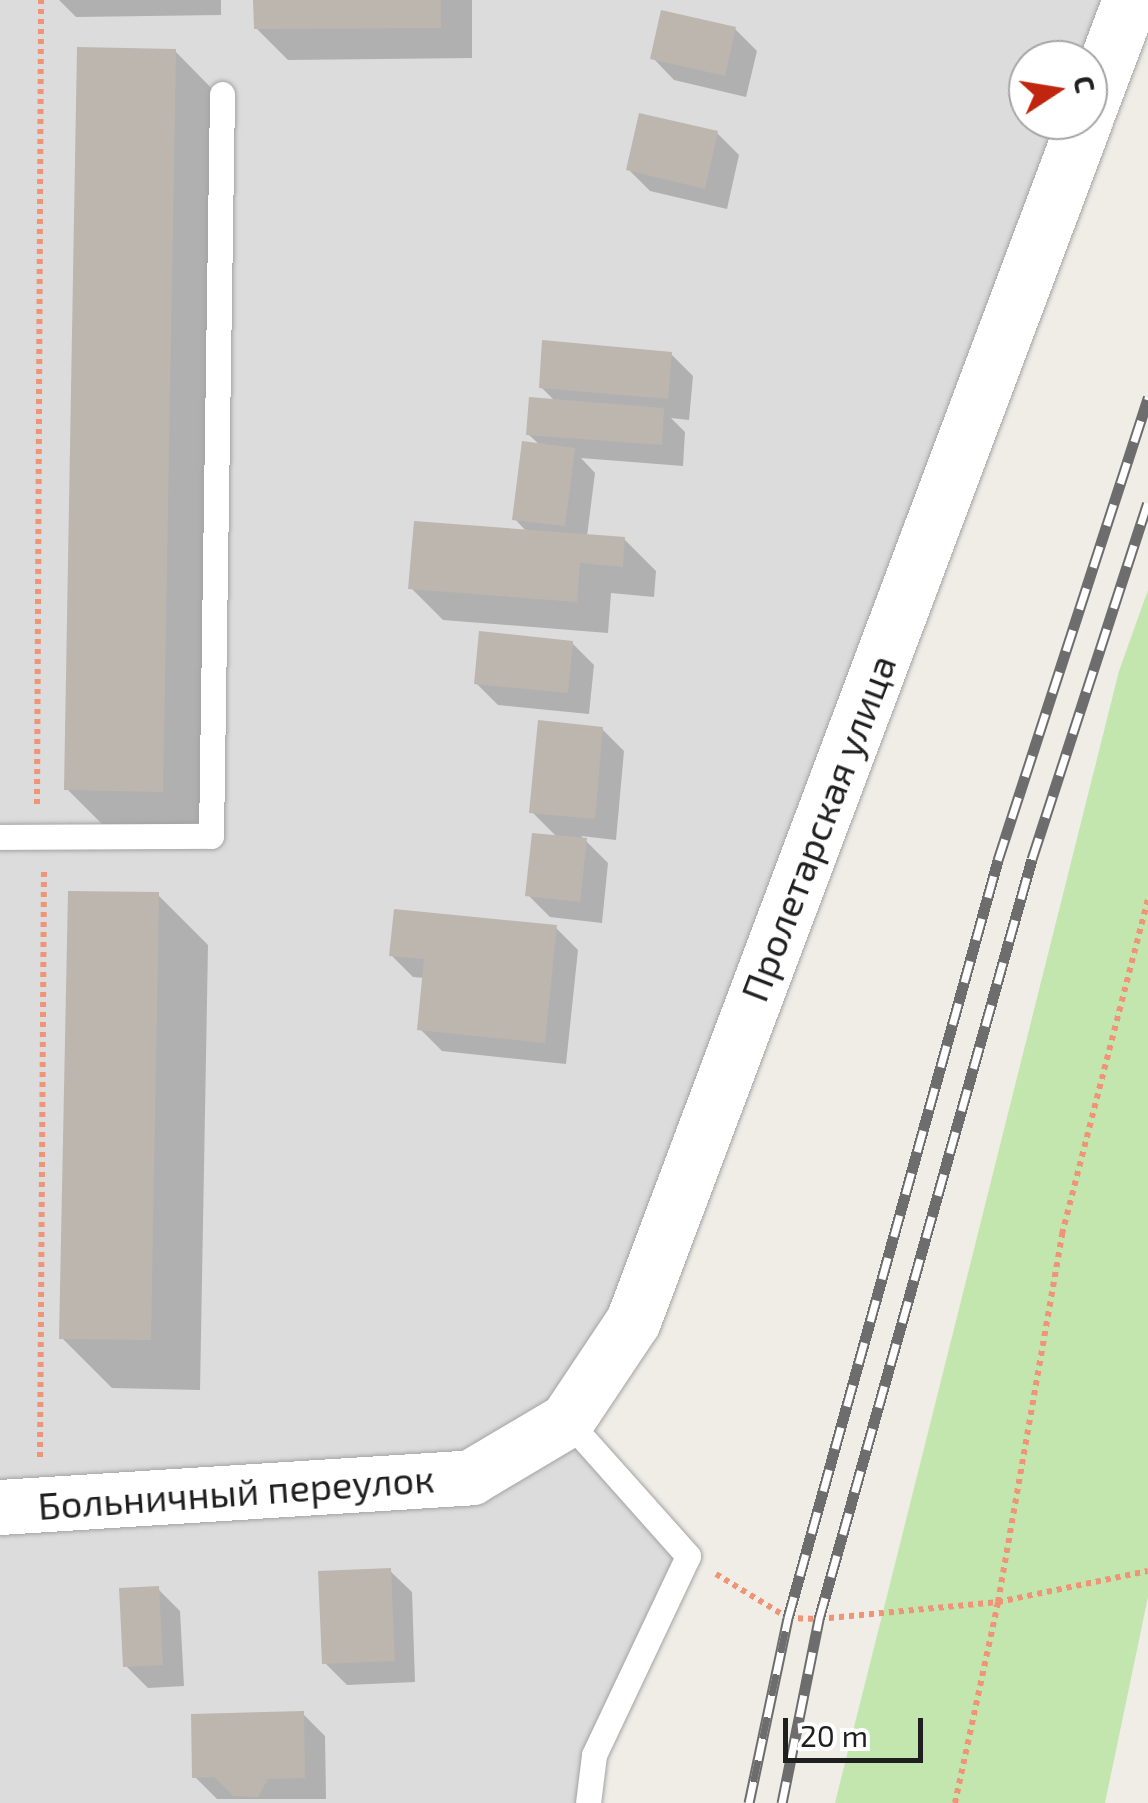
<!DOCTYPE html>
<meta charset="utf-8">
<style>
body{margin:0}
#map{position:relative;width:1148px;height:1803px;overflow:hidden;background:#efede6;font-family:"Exo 2",sans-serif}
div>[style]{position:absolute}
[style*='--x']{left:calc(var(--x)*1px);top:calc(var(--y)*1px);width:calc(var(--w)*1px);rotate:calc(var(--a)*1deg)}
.residential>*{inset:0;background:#dddcdc}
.grass>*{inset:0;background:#c3e6af}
.shadow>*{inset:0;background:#0003}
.building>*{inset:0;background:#bcb6af}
.path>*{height:6px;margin-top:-3px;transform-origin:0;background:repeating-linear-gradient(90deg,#f09376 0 5px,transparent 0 10px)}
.roads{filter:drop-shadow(0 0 2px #a3a3a3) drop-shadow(0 0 2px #a3a3a3)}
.service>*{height:25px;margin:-12.5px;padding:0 12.5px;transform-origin:12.5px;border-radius:12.5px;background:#fff}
.tertiary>*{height:55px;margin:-27.5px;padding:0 27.5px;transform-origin:27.5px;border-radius:27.5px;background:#fff}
.rail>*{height:11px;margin-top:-5.5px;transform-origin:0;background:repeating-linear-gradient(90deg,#fff 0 22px,#6d6d6d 0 44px);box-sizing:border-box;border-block:2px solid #6d6d6d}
span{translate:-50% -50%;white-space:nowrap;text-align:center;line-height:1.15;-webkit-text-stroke:10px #fff;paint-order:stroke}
.street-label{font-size:38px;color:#1f1f1f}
.north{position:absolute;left:1008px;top:40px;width:100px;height:100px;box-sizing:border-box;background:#fff;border:2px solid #a5a5a5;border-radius:50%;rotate:78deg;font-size:28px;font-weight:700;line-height:40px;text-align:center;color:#1f1f1f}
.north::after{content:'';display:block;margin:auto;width:35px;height:45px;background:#c0250e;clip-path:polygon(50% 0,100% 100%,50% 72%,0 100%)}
.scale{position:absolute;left:783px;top:1718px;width:140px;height:45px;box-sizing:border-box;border:5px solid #1f1f1f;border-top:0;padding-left:12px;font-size:30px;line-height:35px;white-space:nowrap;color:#1f1f1f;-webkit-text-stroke:8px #fff;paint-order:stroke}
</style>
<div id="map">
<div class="residential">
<div style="clip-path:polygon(0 0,1130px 0,1088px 60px,1028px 60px,1028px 120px,1084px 120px,567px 1419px,688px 1556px,588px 1803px,0 1803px)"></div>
</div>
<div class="grass">
<div style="clip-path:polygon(1148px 590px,1148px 1597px,1105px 1803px,835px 1803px,1119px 671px)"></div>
</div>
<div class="shadow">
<div style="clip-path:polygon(59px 0,221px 0,221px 15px,76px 17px)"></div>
<div style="clip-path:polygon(256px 0,472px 0,472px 58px,288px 60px,256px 28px)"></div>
<div style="clip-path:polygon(735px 29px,757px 51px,746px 97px,674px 80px,653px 58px)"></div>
<div style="clip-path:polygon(175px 51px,225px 102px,213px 841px,117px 839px,67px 789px)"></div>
<div style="clip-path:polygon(717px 133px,739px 155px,727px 209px,650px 191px,629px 170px)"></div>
<div style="clip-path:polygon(671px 354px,693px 376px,689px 420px,671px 418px,685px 432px,683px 466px,581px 458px,595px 473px,587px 536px,624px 539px,656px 571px,654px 597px,611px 593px,608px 633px,443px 620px,411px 588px,527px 532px,515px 519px,541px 446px,528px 434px,556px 402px,541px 387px)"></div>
<div style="clip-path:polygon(572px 643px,594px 665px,589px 714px,498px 705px,476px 683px)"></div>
<div style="clip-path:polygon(602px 729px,624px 751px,616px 840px,581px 836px,608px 863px,602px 923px,550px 917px,528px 895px,558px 838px,532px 812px)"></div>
<div style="clip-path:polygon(158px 895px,208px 945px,200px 1390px,112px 1388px,62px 1338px)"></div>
<div style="clip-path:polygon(556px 928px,578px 950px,566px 1064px,442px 1051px,420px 1029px,425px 978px,413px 977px,391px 955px)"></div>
<div style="clip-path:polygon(390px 1571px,412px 1592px,415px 1682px,347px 1685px,325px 1663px)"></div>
<div style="clip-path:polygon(158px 1589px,180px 1611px,184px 1686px,148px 1688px,126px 1666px)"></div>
<div style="clip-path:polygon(303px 1714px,325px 1736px,326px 1799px,217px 1799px,195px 1777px)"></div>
</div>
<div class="building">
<div style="clip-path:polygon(253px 0,441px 0,441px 28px,254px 29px)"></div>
<div style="clip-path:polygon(661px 10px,736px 27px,725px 76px,650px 59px)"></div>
<div style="clip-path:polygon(77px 47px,176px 49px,163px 792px,64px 790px)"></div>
<div style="clip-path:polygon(639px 113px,718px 131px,705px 189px,626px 170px)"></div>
<div style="clip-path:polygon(542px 340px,672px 352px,668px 399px,539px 388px)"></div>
<div style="clip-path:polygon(529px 397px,664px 408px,662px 445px,526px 435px)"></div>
<div style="clip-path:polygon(522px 441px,575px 448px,565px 526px,512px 520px)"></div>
<div style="clip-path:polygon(414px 521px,625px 537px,623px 567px,580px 563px,577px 602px,408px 589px)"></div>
<div style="clip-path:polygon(479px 631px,573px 641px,568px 693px,474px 684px)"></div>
<div style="clip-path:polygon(538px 720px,603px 727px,595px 819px,529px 813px)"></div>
<div style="clip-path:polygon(532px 833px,587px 838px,580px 902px,525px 896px)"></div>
<div style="clip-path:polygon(68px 891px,159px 892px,151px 1340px,59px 1339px)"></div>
<div style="clip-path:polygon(394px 909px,557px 925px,545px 1043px,417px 1030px,424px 959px,389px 956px)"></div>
<div style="clip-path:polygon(391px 1568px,395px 1661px,322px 1664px,318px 1571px)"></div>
<div style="clip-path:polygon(159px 1586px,163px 1665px,123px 1667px,119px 1588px)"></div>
<div style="clip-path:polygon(304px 1711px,305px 1778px,268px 1779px,258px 1797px,233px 1796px,214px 1777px,192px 1778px,191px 1714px)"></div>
</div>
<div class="path">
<div style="--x:37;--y:804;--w:804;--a:-89.71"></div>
<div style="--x:40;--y:1457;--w:587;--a:-89.61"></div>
<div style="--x:716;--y:1574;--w:84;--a:31.4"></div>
<div style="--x:788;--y:1618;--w:31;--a:2"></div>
<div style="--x:819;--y:1619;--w:180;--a:-5.4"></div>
<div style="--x:998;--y:1602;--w:153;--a:-11.7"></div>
<div style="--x:955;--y:1803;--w:206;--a:-77.9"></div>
<div style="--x:998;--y:1602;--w:374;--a:-80.1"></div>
<div style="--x:1062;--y:1234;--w:345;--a:-75.6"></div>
</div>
<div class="roads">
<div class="service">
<div style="--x:0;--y:837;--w:211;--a:-0.3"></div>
<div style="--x:211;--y:836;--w:742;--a:-89.15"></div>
<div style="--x:567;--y:1420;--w:182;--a:48.3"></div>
<div style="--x:688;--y:1556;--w:220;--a:115.3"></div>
<div style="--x:594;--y:1755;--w:48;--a:97.1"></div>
</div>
<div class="tertiary">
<div style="--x:1088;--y:111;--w:119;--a:-69.3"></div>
<div style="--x:0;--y:1507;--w:472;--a:-3.6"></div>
<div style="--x:471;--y:1477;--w:112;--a:-30.7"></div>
<div style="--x:567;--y:1420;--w:119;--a:-56.3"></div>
<div style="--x:633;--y:1321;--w:1283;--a:-69.38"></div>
</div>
</div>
<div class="rail">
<div style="--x:749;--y:1803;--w:189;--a:-78.1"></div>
<div style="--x:788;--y:1618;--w:787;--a:-74.51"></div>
<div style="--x:998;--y:860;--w:487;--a:-72"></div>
<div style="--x:782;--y:1803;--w:188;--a:-78.6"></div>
<div style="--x:819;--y:1619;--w:789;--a:-74.34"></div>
<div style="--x:1032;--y:859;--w:374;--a:-72"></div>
</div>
<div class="street-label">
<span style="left:818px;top:828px;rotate:-69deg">Пролетарская улица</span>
<span style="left:236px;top:1492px;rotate:-4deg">Больничный переулок</span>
</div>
<div class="north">С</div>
<div class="scale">20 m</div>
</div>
